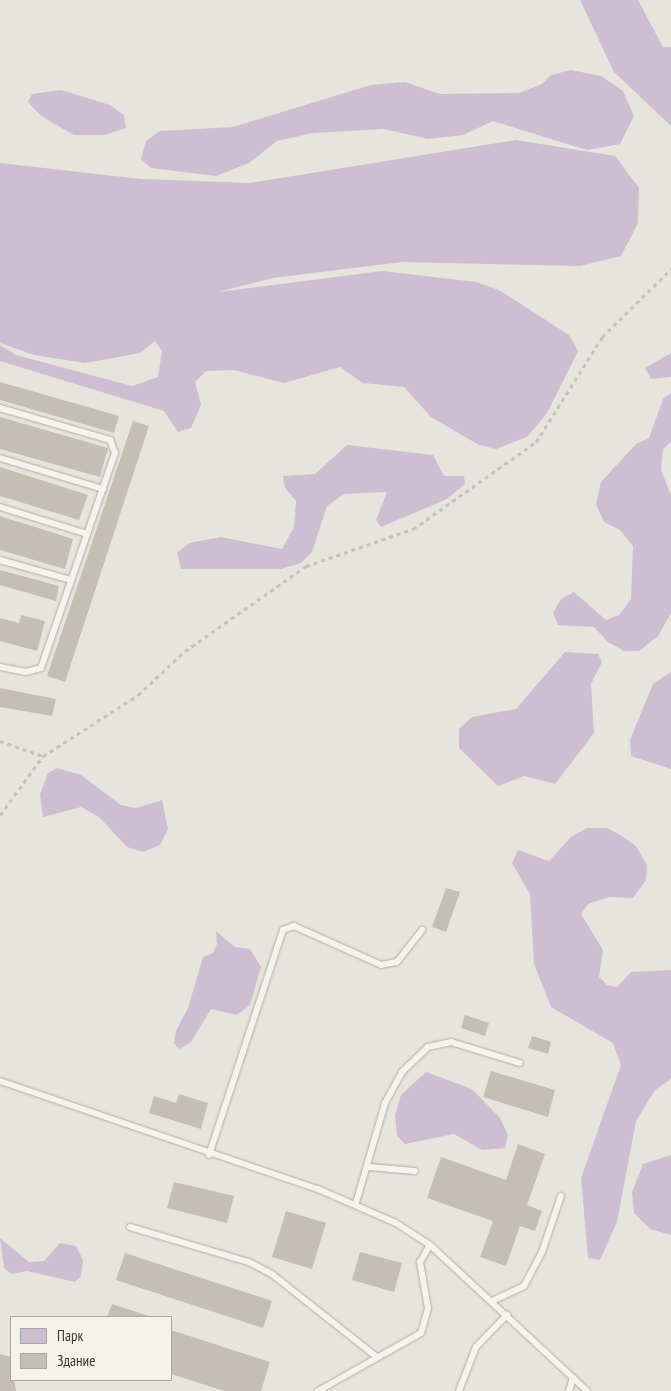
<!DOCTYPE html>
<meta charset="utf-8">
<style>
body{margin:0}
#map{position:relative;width:671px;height:1391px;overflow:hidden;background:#e7e4dd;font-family:"PT Sans Narrow",sans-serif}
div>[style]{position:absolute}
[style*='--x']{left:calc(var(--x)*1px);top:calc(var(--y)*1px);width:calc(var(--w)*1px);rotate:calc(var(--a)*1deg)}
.green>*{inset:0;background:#cdbed1}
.building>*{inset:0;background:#c4bfb4}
.path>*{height:2.5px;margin-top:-1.25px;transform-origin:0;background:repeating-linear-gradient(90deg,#c5c2bb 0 4px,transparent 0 8px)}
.roads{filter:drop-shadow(0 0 1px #b1ada2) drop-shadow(0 0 1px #b1ada2)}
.service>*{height:6px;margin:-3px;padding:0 3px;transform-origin:3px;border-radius:3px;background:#f5f3ef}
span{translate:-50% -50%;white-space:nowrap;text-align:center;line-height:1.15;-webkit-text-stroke:4px #f5f2ec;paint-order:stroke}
.legend{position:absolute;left:10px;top:1316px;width:162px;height:65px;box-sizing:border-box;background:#f5f2ec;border:1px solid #aba79d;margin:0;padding:6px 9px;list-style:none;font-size:15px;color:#3d3726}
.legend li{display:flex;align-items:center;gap:10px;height:25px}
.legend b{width:25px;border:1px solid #aba79d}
</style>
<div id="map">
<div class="green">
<div style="clip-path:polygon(580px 0,638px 0,663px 47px,671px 47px,671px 126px,614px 72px)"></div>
<div style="clip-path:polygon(571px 70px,601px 76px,623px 91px,634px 116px,620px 144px,587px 150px,493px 121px,463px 135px,428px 139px,384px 129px,313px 133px,277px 141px,249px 163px,216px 176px,151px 168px,141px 159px,146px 141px,160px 131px,233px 127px,371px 85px,405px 82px,440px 94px,519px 93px,542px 84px,551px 75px)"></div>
<div style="clip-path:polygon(61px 90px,110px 105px,124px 115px,126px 128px,105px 135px,74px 135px,41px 116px,28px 102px,32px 94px)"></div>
<div style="clip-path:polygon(516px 140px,615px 156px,639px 188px,638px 223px,621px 256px,580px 266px,402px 262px,273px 278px,218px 292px,382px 271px,476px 282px,499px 290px,569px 335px,578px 351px,547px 413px,527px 437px,496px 449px,479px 445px,431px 417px,404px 387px,363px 383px,340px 367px,284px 383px,234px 370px,206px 371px,195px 382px,201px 405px,191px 428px,178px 432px,164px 411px,0 361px,0 345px,16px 355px,132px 386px,158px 377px,162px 351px,155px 341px,140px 353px,85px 363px,34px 355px,0 343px,0 163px,141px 179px,250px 183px)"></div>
<div style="clip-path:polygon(671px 353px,671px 377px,651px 379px,645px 368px)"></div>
<div style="clip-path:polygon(671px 393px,671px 442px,663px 449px,661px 470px,671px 495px,671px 613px,658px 636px,639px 651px,624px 651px,608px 642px,594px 627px,558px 625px,553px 613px,561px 599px,574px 592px,606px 620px,619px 615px,631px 599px,633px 546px,620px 530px,604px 522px,596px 504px,601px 482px,636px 444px,649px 438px,663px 399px)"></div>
<div style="clip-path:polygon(347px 445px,433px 455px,444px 476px,464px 476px,465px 484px,447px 499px,381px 527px,376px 520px,387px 492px,344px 494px,327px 506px,312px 552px,301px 563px,281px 569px,181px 569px,177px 553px,189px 543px,221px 537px,282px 549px,294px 527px,296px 501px,285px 488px,283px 476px,315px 474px)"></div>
<div style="clip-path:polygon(565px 652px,598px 654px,602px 662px,591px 684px,594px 733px,555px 784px,524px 776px,498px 786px,459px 748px,459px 729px,472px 717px,516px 709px)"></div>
<div style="clip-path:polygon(671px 672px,671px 769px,631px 756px,630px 740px,653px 684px)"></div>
<div style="clip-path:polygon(57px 768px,81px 775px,121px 805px,136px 808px,162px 800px,168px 829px,160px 845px,143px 852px,127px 847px,99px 817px,81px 807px,43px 817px,40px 794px,48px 773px)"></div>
<div style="clip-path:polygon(587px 828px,607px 828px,622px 836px,636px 846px,647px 865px,646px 880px,633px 898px,609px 897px,588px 904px,581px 914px,603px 950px,599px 977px,607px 985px,617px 987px,631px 972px,671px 970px,671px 1079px,655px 1090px,636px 1121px,617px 1222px,600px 1260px,588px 1258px,581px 1178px,621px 1065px,613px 1043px,551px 1007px,534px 964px,530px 894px,512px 863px,518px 850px,549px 861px,571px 837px)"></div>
<div style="clip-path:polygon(216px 931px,235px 947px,250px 949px,261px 967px,250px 1005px,237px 1015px,211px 1009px,191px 1042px,179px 1049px,174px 1043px,176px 1031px,188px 1008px,203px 957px,213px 953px,217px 944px)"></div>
<div style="clip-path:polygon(426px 1072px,472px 1089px,500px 1118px,508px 1135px,505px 1148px,482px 1150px,454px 1134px,405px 1144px,397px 1136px,395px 1115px,401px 1095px)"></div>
<div style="clip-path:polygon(671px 1155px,671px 1235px,650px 1229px,634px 1213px,632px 1192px,643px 1164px)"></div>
<div style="clip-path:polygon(0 1238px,29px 1262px,44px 1261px,60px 1243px,76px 1246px,83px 1260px,81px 1276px,75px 1282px,27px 1271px,11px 1274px,4px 1268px)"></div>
</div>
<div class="building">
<div style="clip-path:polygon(0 382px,119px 416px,114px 433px,0 400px)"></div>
<div style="clip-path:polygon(0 417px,108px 448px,100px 477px,0 449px)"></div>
<div style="clip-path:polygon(133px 421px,149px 426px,65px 682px,47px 676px)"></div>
<div style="clip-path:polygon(0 467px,88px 495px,79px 520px,0 496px)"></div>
<div style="clip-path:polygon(0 516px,73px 539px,65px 569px,0 550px)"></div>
<div style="clip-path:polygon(0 570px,59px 586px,56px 601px,0 585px)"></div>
<div style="clip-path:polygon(21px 615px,45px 621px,37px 651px,0 641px,0 618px,19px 623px)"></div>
<div style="clip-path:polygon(0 688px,56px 699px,52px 716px,0 707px)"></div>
<div style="clip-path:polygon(446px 888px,460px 892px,446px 932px,432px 927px)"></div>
<div style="clip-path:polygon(465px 1015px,489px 1023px,485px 1036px,461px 1028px)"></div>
<div style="clip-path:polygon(532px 1036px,551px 1042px,548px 1054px,528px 1048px)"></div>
<div style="clip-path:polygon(491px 1071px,555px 1090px,548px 1117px,483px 1097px)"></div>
<div style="clip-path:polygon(179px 1094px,208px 1103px,201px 1129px,149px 1113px,154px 1096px,176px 1103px)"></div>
<div style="clip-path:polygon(518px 1144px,545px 1154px,527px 1205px,542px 1211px,535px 1231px,520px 1226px,506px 1266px,480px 1257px,493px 1221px,427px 1198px,441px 1157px,506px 1180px)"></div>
<div style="clip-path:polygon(174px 1182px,234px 1196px,227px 1223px,167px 1208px)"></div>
<div style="clip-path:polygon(286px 1211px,326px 1223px,312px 1269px,272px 1257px)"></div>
<div style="clip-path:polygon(360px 1252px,402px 1263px,394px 1292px,352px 1280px)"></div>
<div style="clip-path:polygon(125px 1253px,272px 1301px,263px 1328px,116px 1280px)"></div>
<div style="clip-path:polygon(112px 1304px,152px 1317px,107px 1317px)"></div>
<div style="clip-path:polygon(171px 1330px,270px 1362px,261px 1391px,224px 1391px,171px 1374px)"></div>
<div style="clip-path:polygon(0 1354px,11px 1357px,16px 1391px,0 1391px)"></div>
</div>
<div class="path">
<div style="--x:0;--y:741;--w:46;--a:19.2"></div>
<div style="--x:43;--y:756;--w:113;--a:-32.7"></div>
<div style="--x:138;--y:695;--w:64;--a:-43.1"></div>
<div style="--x:185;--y:651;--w:148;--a:-35.1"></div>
<div style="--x:306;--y:566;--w:113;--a:-19.1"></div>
<div style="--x:413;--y:529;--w:151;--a:-35.3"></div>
<div style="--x:536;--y:442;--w:124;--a:-57.8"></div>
<div style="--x:602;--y:337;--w:97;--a:-44.6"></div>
<div style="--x:0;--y:815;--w:73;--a:-53.9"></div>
</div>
<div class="roads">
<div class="service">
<div style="--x:0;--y:408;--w:115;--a:16.2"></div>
<div style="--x:110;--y:440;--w:14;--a:69"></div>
<div style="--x:115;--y:453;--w:227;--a:109"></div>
<div style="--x:41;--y:668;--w:16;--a:165"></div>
<div style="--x:26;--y:672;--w:26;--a:-169"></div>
<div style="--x:0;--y:458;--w:108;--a:16.8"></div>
<div style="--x:0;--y:507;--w:91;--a:17.2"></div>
<div style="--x:0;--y:560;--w:74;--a:15.7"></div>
<div style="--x:0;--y:1081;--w:336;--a:18.8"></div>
<div style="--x:318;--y:1189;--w:85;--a:23.6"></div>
<div style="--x:396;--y:1223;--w:40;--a:32.9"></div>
<div style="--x:430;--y:1245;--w:214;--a:42.9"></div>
<div style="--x:209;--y:1155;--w:237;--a:-71.8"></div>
<div style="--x:283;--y:930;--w:12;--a:-20"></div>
<div style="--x:294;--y:926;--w:95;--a:24.1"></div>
<div style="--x:381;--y:965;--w:16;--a:-11"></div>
<div style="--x:397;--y:962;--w:41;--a:-52"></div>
<div style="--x:369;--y:1167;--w:46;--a:5"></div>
<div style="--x:356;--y:1203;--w:104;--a:-73.8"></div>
<div style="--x:385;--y:1103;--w:35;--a:-61"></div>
<div style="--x:402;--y:1072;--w:36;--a:-44"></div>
<div style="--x:428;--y:1047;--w:24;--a:-12"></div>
<div style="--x:451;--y:1042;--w:72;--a:16.9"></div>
<div style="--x:130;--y:1227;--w:124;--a:16.4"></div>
<div style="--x:249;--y:1262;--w:27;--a:28"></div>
<div style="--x:273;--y:1275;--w:132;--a:38.3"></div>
<div style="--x:492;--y:1301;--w:35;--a:-25"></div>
<div style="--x:524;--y:1286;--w:38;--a:-62"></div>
<div style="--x:542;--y:1252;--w:59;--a:-71.3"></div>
<div style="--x:318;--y:1391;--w:118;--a:-29.4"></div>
<div style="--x:421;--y:1333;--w:26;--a:-74"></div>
<div style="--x:428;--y:1308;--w:47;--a:-99.9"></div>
<div style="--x:420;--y:1262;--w:20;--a:-60"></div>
<div style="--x:459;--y:1391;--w:47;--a:-68.9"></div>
<div style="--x:476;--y:1347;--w:45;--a:-45.9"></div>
<div style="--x:569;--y:1391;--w:14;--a:-73"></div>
</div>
</div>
<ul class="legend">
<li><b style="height:14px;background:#cdbed1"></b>Парк</li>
<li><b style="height:14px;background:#c4bfb4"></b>Здание</li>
</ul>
</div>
